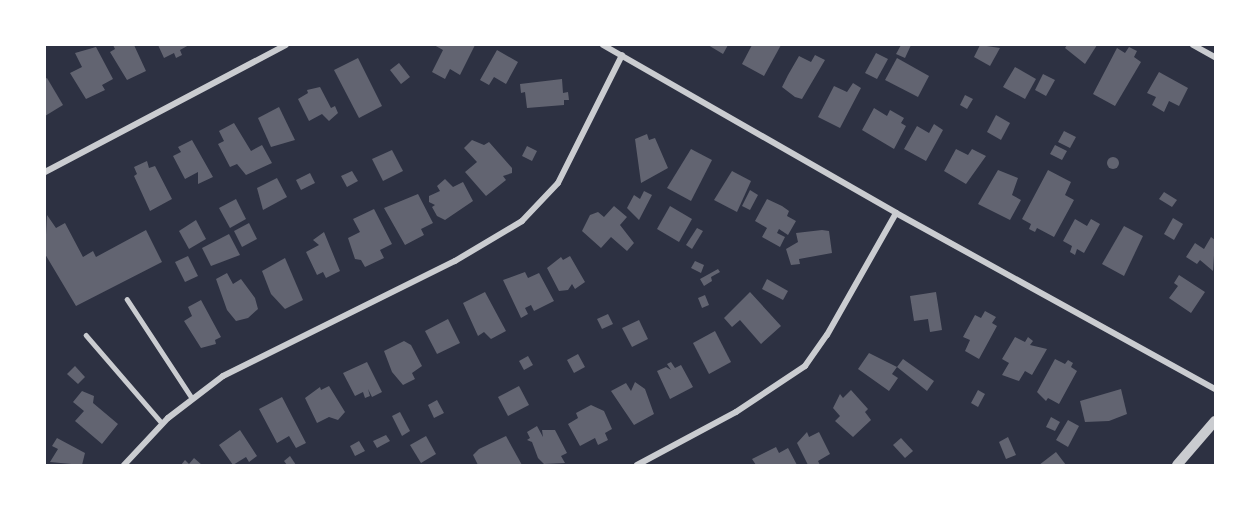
<!DOCTYPE html>
<style>
body{margin:0}
#map{position:relative;width:1260px;height:510px;overflow:hidden;background:#2d3142;font-family:Poppins,sans-serif}
div>[style]{position:absolute}
[style*='--x']{left:calc(var(--x)*1px);top:calc(var(--y)*1px);width:calc(var(--w)*1px);rotate:calc(var(--a)*1deg)}
.building>*{inset:0;background:#626471}
.round{border-radius:50%}
.service>*{height:4.5px;margin:-2.25px;padding:0 2.25px;transform-origin:2.25px;border-radius:2.25px;background:#caccd0}
.minor>*{height:6px;margin:-3px;padding:0 3px;transform-origin:3px;border-radius:3px;background:#caccd0}
.tertiary>*{height:10px;margin:-5px;padding:0 5px;transform-origin:5px;border-radius:5px;background:#caccd0}
span{translate:-50% -50%;white-space:nowrap;text-align:center;line-height:1.15;-webkit-text-stroke:4.5px #fff;paint-order:stroke}
.frame{position:absolute;inset:0;border:46px solid #fff;pointer-events:none}
</style>
<div id="map">
<div class="building">
<div style="clip-path:polygon(113px 45px,134px 45px,146px 71px,127px 80px,110px 52px,115px 49px)"></div>
<div style="clip-path:polygon(158px 45px,189px 45px,180px 50px,182px 55px,176px 58px,174px 53px,164px 58px)"></div>
<div style="clip-path:polygon(434px 45px,475px 45px,460px 75px,450px 69px,445px 79px,432px 72px,443px 50px)"></div>
<div style="clip-path:polygon(708px 45px,728px 45px,723px 54px)"></div>
<div style="clip-path:polygon(752px 45px,781px 45px,764px 76px,742px 64px)"></div>
<div style="clip-path:polygon(901px 45px,911px 45px,905px 58px,896px 54px)"></div>
<div style="clip-path:polygon(980px 45px,1000px 48px,990px 66px,974px 57px)"></div>
<div style="clip-path:polygon(1067px 45px,1097px 45px,1085px 64px,1065px 48px)"></div>
<div style="clip-path:polygon(96px 47px,113px 79px,102px 85px,105px 90px,86px 99px,70px 73px,82px 67px,75px 53px)"></div>
<div style="clip-path:polygon(1129px 47px,1137px 51px,1134px 57px,1141px 62px,1115px 106px,1093px 94px,1117px 48px,1125px 53px)"></div>
<div style="clip-path:polygon(497px 50px,518px 62px,506px 84px,494px 77px,489px 85px,480px 80px)"></div>
<div style="clip-path:polygon(876px 53px,888px 59px,877px 79px,865px 73px)"></div>
<div style="clip-path:polygon(815px 55px,825px 60px,802px 99px,795px 97px,782px 87px,788px 75px,799px 56px,811px 62px)"></div>
<div style="clip-path:polygon(358px 58px,382px 106px,359px 118px,334px 70px)"></div>
<div style="clip-path:polygon(897px 58px,929px 76px,918px 97px,885px 80px)"></div>
<div style="clip-path:polygon(399px 63px,410px 77px,401px 84px,390px 70px)"></div>
<div style="clip-path:polygon(1015px 67px,1036px 79px,1025px 99px,1003px 87px)"></div>
<div style="clip-path:polygon(1159px 72px,1188px 88px,1179px 106px,1169px 101px,1164px 112px,1152px 105px,1156px 97px,1147px 93px)"></div>
<div style="clip-path:polygon(1043px 74px,1055px 80px,1046px 96px,1035px 90px)"></div>
<div style="clip-path:polygon(47px 78px,63px 105px,45px 116px,45px 79px)"></div>
<div style="clip-path:polygon(562px 79px,563px 93px,568px 92px,569px 100px,564px 100px,564px 105px,527px 108px,525px 92px,521px 93px,520px 84px)"></div>
<div style="clip-path:polygon(853px 83px,861px 88px,840px 128px,818px 117px,834px 86px,847px 92px)"></div>
<div style="clip-path:polygon(320px 87px,331px 108px,335px 106px,338px 113px,329px 121px,322px 114px,309px 121px,298px 99px,308px 93px,307px 90px)"></div>
<div style="clip-path:polygon(965px 95px,973px 99px,967px 109px,960px 105px)"></div>
<div style="clip-path:polygon(279px 107px,295px 140px,271px 147px,258px 118px)"></div>
<div style="clip-path:polygon(874px 108px,887px 116px,890px 110px,904px 118px,901px 123px,906px 126px,894px 149px,862px 130px)"></div>
<div style="clip-path:polygon(996px 115px,1010px 123px,1001px 140px,987px 132px)"></div>
<div style="clip-path:polygon(234px 123px,251px 151px,262px 145px,272px 163px,246px 175px,237px 164px,230px 167px,218px 144px,224px 141px,219px 131px)"></div>
<div style="clip-path:polygon(934px 124px,943px 130px,926px 161px,904px 149px,917px 126px,929px 133px)"></div>
<div style="clip-path:polygon(1064px 131px,1076px 137px,1070px 148px,1058px 142px)"></div>
<div style="clip-path:polygon(647px 134px,649px 140px,655px 138px,668px 168px,641px 183px,635px 139px)"></div>
<div style="clip-path:polygon(192px 140px,213px 177px,198px 184px,198px 172px,185px 179px,173px 156px,181px 152px,178px 147px)"></div>
<div style="clip-path:polygon(472px 140px,484px 145px,489px 142px,512px 168px,512px 173px,503px 176px,506px 180px,486px 196px,465px 172px,477px 162px,464px 148px)"></div>
<div style="clip-path:polygon(1055px 145px,1067px 151px,1062px 160px,1050px 154px)"></div>
<div style="clip-path:polygon(527px 146px,537px 151px,532px 161px,522px 156px)"></div>
<div style="clip-path:polygon(691px 149px,712px 160px,691px 201px,667px 188px)"></div>
<div style="clip-path:polygon(956px 149px,968px 155px,972px 149px,986px 156px,966px 184px,944px 171px)"></div>
<div style="clip-path:polygon(392px 150px,403px 171px,383px 181px,372px 159px)"></div>
<div class="round" style="left:1107px;top:157px;width:12px;height:12px"></div>
<div style="clip-path:polygon(147px 161px,149px 168px,155px 166px,172px 199px,150px 211px,134px 176px,137px 174px,134px 167px)"></div>
<div style="clip-path:polygon(998px 170px,1018px 178px,1012px 195px,1021px 200px,1010px 220px,978px 204px)"></div>
<div style="clip-path:polygon(1048px 170px,1071px 182px,1065px 195px,1074px 200px,1054px 237px,1037px 228px,1035px 232px,1029px 229px,1031px 224px,1022px 219px)"></div>
<div style="clip-path:polygon(352px 171px,358px 181px,347px 187px,341px 176px)"></div>
<div style="clip-path:polygon(732px 171px,751px 181px,737px 212px,714px 200px)"></div>
<div style="clip-path:polygon(310px 173px,315px 183px,301px 190px,296px 180px)"></div>
<div style="clip-path:polygon(277px 178px,287px 197px,263px 210px,257px 188px)"></div>
<div style="clip-path:polygon(445px 179px,453px 187px,463px 182px,473px 201px,445px 220px,437px 216px,432px 207px,435px 205px,429px 202px,429px 196px,440px 191px,437px 186px)"></div>
<div style="clip-path:polygon(750px 190px,758px 195px,750px 210px,742px 206px)"></div>
<div style="clip-path:polygon(644px 191px,652px 195px,639px 220px,627px 208px,634px 195px,640px 199px)"></div>
<div style="clip-path:polygon(1164px 192px,1177px 200px,1172px 207px,1159px 199px)"></div>
<div style="clip-path:polygon(418px 194px,433px 223px,421px 229px,424px 235px,405px 245px,384px 208px)"></div>
<div style="clip-path:polygon(236px 199px,246px 219px,230px 228px,219px 208px)"></div>
<div style="clip-path:polygon(767px 199px,782px 206px,789px 211px,787px 216px,796px 221px,788px 235px,779px 229px,777px 233px,785px 237px,780px 247px,762px 237px,767px 228px,755px 221px)"></div>
<div style="clip-path:polygon(614px 206px,627px 217px,620px 225px,634px 243px,627px 251px,611px 237px,601px 248px,582px 231px,590px 215px,598px 212px,604px 217px)"></div>
<div style="clip-path:polygon(670px 206px,692px 219px,679px 242px,657px 229px)"></div>
<div style="clip-path:polygon(374px 209px,392px 244px,380px 250px,384px 258px,365px 267px,361px 260px,355px 259px,348px 238px,360px 232px,353px 219px)"></div>
<div style="clip-path:polygon(47px 215px,56px 228px,65px 223px,83px 257px,93px 251px,96px 257px,146px 230px,162px 262px,76px 306px,45px 254px)"></div>
<div style="clip-path:polygon(1173px 218px,1183px 224px,1174px 240px,1164px 234px)"></div>
<div style="clip-path:polygon(1075px 219px,1087px 226px,1091px 219px,1100px 224px,1084px 253px,1077px 249px,1075px 255px,1070px 252px,1072px 246px,1063px 241px)"></div>
<div style="clip-path:polygon(196px 220px,206px 239px,189px 249px,179px 231px)"></div>
<div style="clip-path:polygon(249px 223px,257px 239px,242px 247px,234px 231px)"></div>
<div style="clip-path:polygon(1124px 226px,1143px 236px,1124px 276px,1102px 264px)"></div>
<div style="clip-path:polygon(697px 228px,703px 231px,692px 249px,686px 245px)"></div>
<div style="clip-path:polygon(822px 230px,829px 231px,832px 253px,799px 259px,800px 264px,791px 265px,786px 249px,798px 242px,796px 233px)"></div>
<div style="clip-path:polygon(324px 232px,340px 271px,326px 278px,323px 272px,317px 275px,306px 252px,319px 245px,313px 240px)"></div>
<div style="clip-path:polygon(229px 234px,240px 255px,211px 266px,202px 248px)"></div>
<div style="clip-path:polygon(1211px 237px,1215px 240px,1213px 271px,1200px 260px,1197px 264px,1186px 257px,1195px 243px,1204px 249px)"></div>
<div style="clip-path:polygon(188px 256px,198px 276px,185px 282px,175px 262px)"></div>
<div style="clip-path:polygon(570px 256px,585px 282px,575px 289px,572px 284px,568px 290px,559px 291px,547px 268px,561px 257px,563px 260px)"></div>
<div style="clip-path:polygon(285px 258px,303px 300px,285px 309px,271px 294px,262px 271px)"></div>
<div style="clip-path:polygon(695px 261px,704px 265px,701px 273px,691px 268px)"></div>
<div style="clip-path:polygon(718px 269px,720px 272px,711px 277px,712px 281px,704px 286px,700px 279px)"></div>
<div style="clip-path:polygon(525px 272px,528px 278px,539px 273px,554px 301px,534px 311px,531px 305px,525px 308px,528px 314px,521px 318px,503px 280px)"></div>
<div style="clip-path:polygon(227px 273px,233px 284px,241px 279px,255px 298px,258px 309px,248px 318px,236px 321px,227px 310px,216px 279px)"></div>
<div style="clip-path:polygon(1179px 275px,1205px 292px,1191px 313px,1169px 298px,1178px 286px,1174px 283px)"></div>
<div style="clip-path:polygon(767px 279px,788px 291px,783px 300px,762px 289px)"></div>
<div style="clip-path:polygon(485px 292px,506px 331px,491px 339px,484px 332px,478px 336px,463px 303px)"></div>
<div style="clip-path:polygon(750px 292px,781px 326px,761px 344px,740px 320px,732px 327px,724px 318px)"></div>
<div style="clip-path:polygon(936px 292px,942px 330px,930px 332px,928px 319px,914px 321px,910px 296px)"></div>
<div style="clip-path:polygon(705px 295px,709px 305px,702px 308px,698px 298px)"></div>
<div style="clip-path:polygon(201px 300px,221px 337px,215px 340px,216px 344px,201px 348px,184px 321px,192px 316px,188px 307px)"></div>
<div style="clip-path:polygon(985px 311px,996px 317px,992px 323px,997px 326px,979px 359px,965px 351px,970px 340px,963px 337px,975px 315px,981px 318px)"></div>
<div style="clip-path:polygon(608px 314px,613px 324px,602px 329px,597px 319px)"></div>
<div style="clip-path:polygon(448px 319px,460px 343px,437px 354px,425px 331px)"></div>
<div style="clip-path:polygon(639px 320px,648px 339px,632px 347px,622px 328px)"></div>
<div style="clip-path:polygon(715px 331px,731px 362px,709px 374px,693px 343px)"></div>
<div style="clip-path:polygon(1015px 337px,1025px 342px,1028px 337px,1033px 341px,1030px 345px,1047px 349px,1032px 375px,1025px 371px,1019px 381px,1002px 375px,1009px 363px,1002px 359px)"></div>
<div style="clip-path:polygon(404px 341px,411px 345px,422px 366px,412px 373px,415px 379px,403px 385px,392px 372px,384px 351px)"></div>
<div style="clip-path:polygon(869px 353px,897px 367px,892px 374px,898px 378px,889px 391px,858px 369px)"></div>
<div style="clip-path:polygon(578px 354px,585px 367px,574px 373px,567px 360px)"></div>
<div style="clip-path:polygon(528px 356px,533px 365px,524px 370px,519px 361px)"></div>
<div style="clip-path:polygon(903px 359px,934px 381px,927px 391px,897px 367px)"></div>
<div style="clip-path:polygon(1055px 359px,1065px 364px,1068px 360px,1073px 363px,1071px 367px,1077px 371px,1059px 404px,1048px 398px,1046px 401px,1037px 392px)"></div>
<div style="clip-path:polygon(367px 362px,382px 392px,372px 397px,368px 389px,370px 396px,365px 398px,363px 392px,355px 396px,343px 373px)"></div>
<div style="clip-path:polygon(671px 362px,675px 368px,681px 365px,693px 387px,670px 399px,657px 371px,666px 367px,671px 370px,667px 364px)"></div>
<div style="clip-path:polygon(75px 366px,85px 377px,78px 384px,67px 374px)"></div>
<div style="clip-path:polygon(635px 382px,645px 389px,654px 414px,634px 425px,611px 391px,626px 383px,631px 391px)"></div>
<div style="clip-path:polygon(329px 386px,345px 412px,338px 420px,329px 417px,317px 423px,305px 398px,320px 387px,321px 390px)"></div>
<div style="clip-path:polygon(519px 386px,529px 405px,508px 416px,498px 397px)"></div>
<div style="clip-path:polygon(1121px 389px,1127px 414px,1109px 421px,1085px 422px,1080px 401px)"></div>
<div style="clip-path:polygon(851px 390px,868px 409px,865px 412px,871px 420px,853px 437px,835px 421px,840px 416px,833px 408px,840px 394px,843px 398px)"></div>
<div style="clip-path:polygon(978px 390px,985px 394px,978px 407px,971px 403px)"></div>
<div style="clip-path:polygon(82px 391px,94px 396px,93px 403px,118px 424px,102px 444px,75px 421px,84px 411px,73px 402px)"></div>
<div style="clip-path:polygon(282px 397px,306px 443px,296px 448px,289px 436px,277px 443px,259px 409px)"></div>
<div style="clip-path:polygon(437px 400px,444px 413px,434px 418px,428px 405px)"></div>
<div style="clip-path:polygon(591px 405px,604px 411px,612px 429px,605px 433px,608px 440px,598px 445px,595px 438px,580px 446px,568px 424px,578px 418px,576px 413px)"></div>
<div style="clip-path:polygon(400px 412px,410px 431px,402px 436px,392px 416px)"></div>
<div style="clip-path:polygon(1051px 417px,1060px 422px,1055px 431px,1046px 427px)"></div>
<div style="clip-path:polygon(1068px 420px,1079px 426px,1068px 447px,1056px 440px)"></div>
<div style="clip-path:polygon(537px 426px,543px 437px,542px 430px,555px 430px,567px 453px,561px 456px,565px 463px,544px 464px,538px 458px,532px 442px,527px 440px,530px 438px,527px 432px)"></div>
<div style="clip-path:polygon(240px 430px,257px 456px,249px 462px,246px 457px,233px 465px,219px 445px)"></div>
<div style="clip-path:polygon(807px 432px,809px 437px,819px 432px,830px 454px,818px 461px,820px 465px,808px 465px,797px 443px)"></div>
<div style="clip-path:polygon(386px 435px,390px 441px,377px 448px,373px 441px)"></div>
<div style="clip-path:polygon(426px 436px,436px 454px,421px 463px,410px 445px)"></div>
<div style="clip-path:polygon(506px 436px,522px 465px,478px 465px,473px 455px,479px 449px)"></div>
<div style="clip-path:polygon(1008px 437px,1016px 455px,1006px 459px,999px 442px)"></div>
<div style="clip-path:polygon(57px 438px,85px 453px,82px 465px,50px 462px,58px 449px,52px 446px)"></div>
<div style="clip-path:polygon(901px 438px,913px 451px,905px 458px,893px 445px)"></div>
<div style="clip-path:polygon(359px 441px,365px 451px,355px 456px,350px 446px)"></div>
<div style="clip-path:polygon(776px 447px,779px 453px,788px 448px,797px 465px,756px 465px,752px 459px)"></div>
<div style="clip-path:polygon(1056px 452px,1066px 465px,1039px 465px)"></div>
<div style="clip-path:polygon(290px 456px,296px 465px,287px 465px,284px 461px)"></div>
<div style="clip-path:polygon(194px 458px,202px 465px,181px 465px,185px 460px,189px 464px)"></div>
</div>
<div class="service">
<div style="--x:127;--y:299;--w:118;--a:56.7"></div>
<div style="--x:86;--y:335;--w:116;--a:49.2"></div>
</div>
<div class="minor">
<div style="--x:603;--y:45;--w:338;--a:29.8"></div>
<div style="--x:896;--y:213;--w:364;--a:28.9"></div>
<div style="--x:1193;--y:45;--w:25;--a:29"></div>
<div style="--x:45;--y:172;--w:272;--a:-27.8"></div>
<div style="--x:124;--y:465;--w:64;--a:-46.9"></div>
<div style="--x:168;--y:418;--w:69;--a:-37.4"></div>
<div style="--x:223;--y:376;--w:259;--a:-26.4"></div>
<div style="--x:455;--y:261;--w:78;--a:-30.8"></div>
<div style="--x:522;--y:221;--w:52;--a:-46.5"></div>
<div style="--x:558;--y:183;--w:143;--a:-63.4"></div>
<div style="--x:637;--y:465;--w:112;--a:-28.2"></div>
<div style="--x:736;--y:412;--w:83;--a:-33.7"></div>
<div style="--x:805;--y:366;--w:38;--a:-55"></div>
<div style="--x:827;--y:335;--w:140;--a:-60.5"></div>
</div>
<div class="tertiary">
<div style="--x:1177;--y:465;--w:58;--a:-49.2"></div>
</div>
<div class="frame"></div>
</div>
